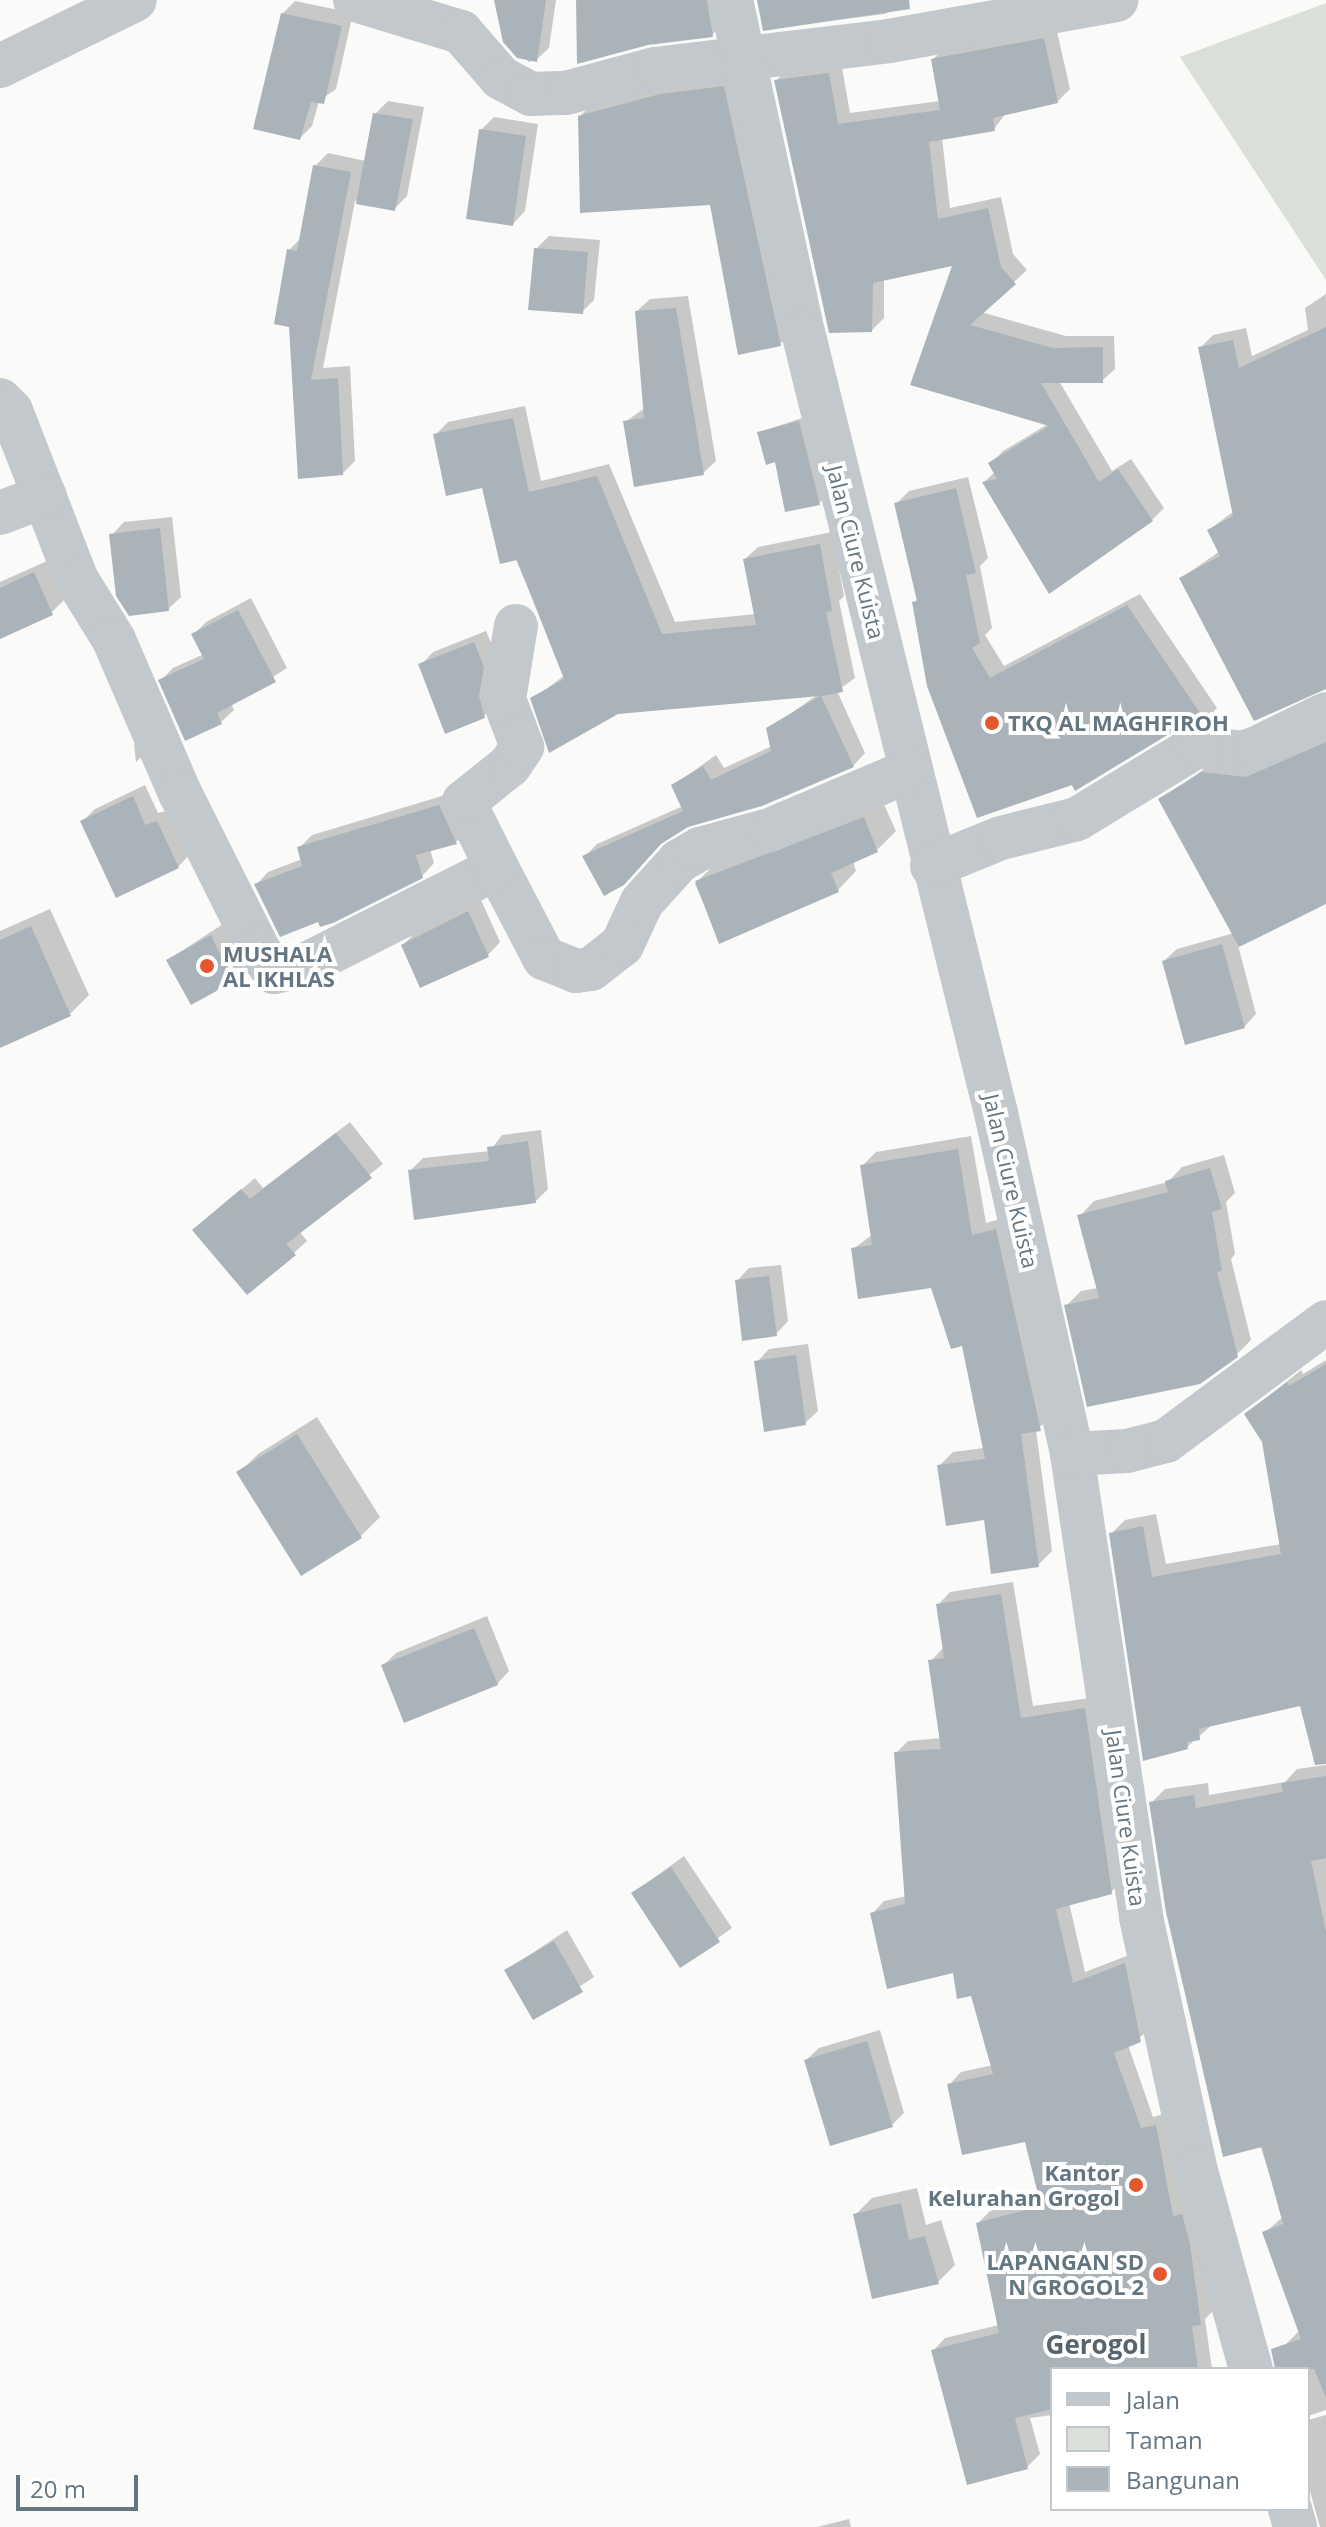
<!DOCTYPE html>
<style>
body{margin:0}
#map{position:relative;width:1326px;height:2527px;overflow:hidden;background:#fafaf8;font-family:"Open Sans",sans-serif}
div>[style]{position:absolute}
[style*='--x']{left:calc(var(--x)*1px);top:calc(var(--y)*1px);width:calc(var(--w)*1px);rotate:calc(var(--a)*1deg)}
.green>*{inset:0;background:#dadfd7}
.shadow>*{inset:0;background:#0003}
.building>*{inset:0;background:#aab3b9}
.minor>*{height:44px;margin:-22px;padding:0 22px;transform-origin:22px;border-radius:22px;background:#c3c8cc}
.dots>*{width:22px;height:22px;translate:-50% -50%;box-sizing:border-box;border:4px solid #fff;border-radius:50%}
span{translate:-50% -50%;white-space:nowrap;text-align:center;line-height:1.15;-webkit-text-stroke:8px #fff;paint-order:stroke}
.street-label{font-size:22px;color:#657683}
.poi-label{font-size:22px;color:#657683;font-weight:700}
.left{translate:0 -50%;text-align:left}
.right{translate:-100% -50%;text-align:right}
.quarter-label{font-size:26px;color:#57646e;font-weight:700}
.legend{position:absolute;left:1050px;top:2367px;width:260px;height:144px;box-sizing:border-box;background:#fff;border:2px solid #c1c8cd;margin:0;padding:10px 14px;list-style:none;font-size:24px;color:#657683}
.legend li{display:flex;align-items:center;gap:16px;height:40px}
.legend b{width:40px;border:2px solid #c1c8cd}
.scale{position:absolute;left:16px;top:2475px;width:122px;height:36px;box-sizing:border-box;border:4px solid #657683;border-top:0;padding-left:10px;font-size:24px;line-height:28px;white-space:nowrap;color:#657683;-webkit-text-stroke:6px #fff;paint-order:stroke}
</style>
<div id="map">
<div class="green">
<div style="clip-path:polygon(1326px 3px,1326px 280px,1180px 57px)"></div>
</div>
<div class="shadow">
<div style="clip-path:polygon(496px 0,556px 0,549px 48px,536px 60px,529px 62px,505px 41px)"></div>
<div style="clip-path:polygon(578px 0,722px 0,725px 22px,712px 35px)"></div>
<div style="clip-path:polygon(757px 0,910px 0,885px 14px,765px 29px)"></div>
<div style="clip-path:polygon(295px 1px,353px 13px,336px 89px,319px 101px,312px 126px,300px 138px,282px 14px)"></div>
<div style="clip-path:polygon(1056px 27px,1070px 89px,1057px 102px,1006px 113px,994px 129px,942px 138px,950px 208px,1001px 197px,1013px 254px,1027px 270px,981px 312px,1066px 336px,1114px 336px,1115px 369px,1102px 381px,1059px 381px,1112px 471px,1131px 459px,1164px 508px,1152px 520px,984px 482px,995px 472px,990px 464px,1003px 451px,1048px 424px,913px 384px,955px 263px,884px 279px,884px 318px,872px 330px,776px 81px,788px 68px,841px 62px,850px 113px,940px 101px,933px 59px,946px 47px)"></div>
<div style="clip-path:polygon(739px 72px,795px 329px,780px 344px,711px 202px,580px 116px,595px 101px)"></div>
<div style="clip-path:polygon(388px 101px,424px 107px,407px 196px,395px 208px,355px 201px,323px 368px,350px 366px,355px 461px,342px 474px,300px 476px,289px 250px,301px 238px,315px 166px,328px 153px,366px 161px,375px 114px)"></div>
<div style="clip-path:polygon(494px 117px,538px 124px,525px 211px,513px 224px,481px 130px)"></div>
<div style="clip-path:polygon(549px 236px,600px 240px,594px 300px,582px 312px,536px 249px)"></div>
<div style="clip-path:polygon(1326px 294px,1326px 687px,1181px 578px,1220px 551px,1209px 530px,1234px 511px,1200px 348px,1213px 335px,1246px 328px,1252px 356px,1308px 330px,1305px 308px)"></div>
<div style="clip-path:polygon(688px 296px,716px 461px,703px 473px,625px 422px,645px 408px,637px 311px,650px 299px)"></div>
<div style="clip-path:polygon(525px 406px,541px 481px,609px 464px,675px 622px,756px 614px,745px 559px,758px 547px,832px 532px,844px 596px,839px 601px,855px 678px,837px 691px,865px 753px,853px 766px,584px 857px,597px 844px,683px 806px,674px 785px,716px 755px,724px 768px,772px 746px,769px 729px,817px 695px,533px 699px,565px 675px,484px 485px,435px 435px,448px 422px)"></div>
<div style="clip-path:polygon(805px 417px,825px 498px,819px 503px,760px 432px)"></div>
<div style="clip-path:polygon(968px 477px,988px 558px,980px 566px,992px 628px,985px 635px,1004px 666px,1140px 594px,1217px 708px,1205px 720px,1183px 723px,1076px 788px,914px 603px,918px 598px,896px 504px,909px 491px)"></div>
<div style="clip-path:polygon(172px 517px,181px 597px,168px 609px,112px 535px,124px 522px)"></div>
<div style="clip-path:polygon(47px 561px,64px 600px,51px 613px,0 637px,0 582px)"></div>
<div style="clip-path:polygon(251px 598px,287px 668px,231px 703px,234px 710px,221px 722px,161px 680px,173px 668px,204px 654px,194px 634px,206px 622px)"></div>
<div style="clip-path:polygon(486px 631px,496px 654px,496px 704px,483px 717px,421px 665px,433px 652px)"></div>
<div style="clip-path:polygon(145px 734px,151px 748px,136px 762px,134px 745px)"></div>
<div style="clip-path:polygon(1326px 737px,1326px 901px,1238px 945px,1256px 1014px,1244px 1027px,1164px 961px,1177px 949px,1234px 933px,1161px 799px,1217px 760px)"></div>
<div style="clip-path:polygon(145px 785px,158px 813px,170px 810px,190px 854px,178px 867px,83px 821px,95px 809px)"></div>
<div style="clip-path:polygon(452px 793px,468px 830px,456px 842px,430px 849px,434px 863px,422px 876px,320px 920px,256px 885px,268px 872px,302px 859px,299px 848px,312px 835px)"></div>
<div style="clip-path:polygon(882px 800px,896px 831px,877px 850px,853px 861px,856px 871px,838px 890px,720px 942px,695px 884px,714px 865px)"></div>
<div style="clip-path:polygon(481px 900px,500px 942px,488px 955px,403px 945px,416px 932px)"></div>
<div style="clip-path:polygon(50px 909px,89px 995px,70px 1014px,0 1045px,0 931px)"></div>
<div style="clip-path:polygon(223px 924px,244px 968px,231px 981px,168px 960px)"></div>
<div style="clip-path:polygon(350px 1122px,383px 1164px,299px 1231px,307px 1241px,294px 1253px,208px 1218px,255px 1178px,263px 1188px)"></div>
<div style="clip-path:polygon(541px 1130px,548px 1189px,536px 1201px,410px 1171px,423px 1158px,490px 1151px,502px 1135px)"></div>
<div style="clip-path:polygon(971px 1136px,986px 1223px,1010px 1216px,1054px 1415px,1036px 1430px,1052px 1551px,1038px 1565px,985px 1518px,939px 1466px,953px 1452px,984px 1448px,963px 1343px,933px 1286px,853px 1249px,873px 1234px,862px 1166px,876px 1152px)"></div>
<div style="clip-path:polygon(1224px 1155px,1235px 1193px,1226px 1202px,1235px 1254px,1231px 1259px,1251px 1340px,1236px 1355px,1067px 1305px,1081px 1291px,1098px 1288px,1080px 1216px,1094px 1201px,1168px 1182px,1182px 1167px)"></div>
<div style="clip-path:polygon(781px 1265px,788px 1321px,776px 1334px,737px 1281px,749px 1268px)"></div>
<div style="clip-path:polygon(808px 1344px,818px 1411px,805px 1423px,757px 1362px,769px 1349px)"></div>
<div style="clip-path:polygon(1326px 1360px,1326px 1711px,1301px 1704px,1213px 1724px,1187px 1747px,1111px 1534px,1125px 1520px,1156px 1514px,1166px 1564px,1281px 1544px,1264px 1441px,1247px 1414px,1301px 1370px,1303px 1374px)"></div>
<div style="clip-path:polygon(317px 1417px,380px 1517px,361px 1536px,239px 1473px,258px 1454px)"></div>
<div style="clip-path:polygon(1013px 1582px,1033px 1706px,1097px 1697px,1124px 1879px,1111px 1892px,1069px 1903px,1085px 1972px,1137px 1952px,1153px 2028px,1128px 2045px,1153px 2117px,1168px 2113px,1213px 2311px,1205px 2319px,1212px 2369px,1052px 2369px,1052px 2415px,1030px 2418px,1040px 2454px,1027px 2467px,933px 2351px,945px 2338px,999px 2325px,978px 2223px,990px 2211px,1041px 2198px,1026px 2139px,949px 2085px,961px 2072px,993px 2065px,972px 1994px,954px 1971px,872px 1914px,884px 1901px,907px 1896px,896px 1753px,908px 1741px,942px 1738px,931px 1661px,944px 1647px,938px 1605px,950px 1592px)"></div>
<div style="clip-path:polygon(487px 1616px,509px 1671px,497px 1684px,383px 1666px,396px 1653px)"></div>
<div style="clip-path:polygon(1326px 1765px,1326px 2410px,1308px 2416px,1308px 2369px,1292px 2369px,1285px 2345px,1300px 2330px,1264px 2233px,1283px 2217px,1151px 1803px,1165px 1789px,1208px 1783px,1209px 1795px,1285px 1782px,1297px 1769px)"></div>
<div style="clip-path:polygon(684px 1856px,732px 1928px,680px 1965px,633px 1893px)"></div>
<div style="clip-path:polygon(567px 1930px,594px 1977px,534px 2017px,507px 1970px)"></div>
<div style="clip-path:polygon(880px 2030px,904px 2113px,892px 2125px,806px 2060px,819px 2048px)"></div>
<div style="clip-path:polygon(917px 2188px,926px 2225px,941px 2220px,955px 2265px,938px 2282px,855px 2215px,872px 2198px)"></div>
<div style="clip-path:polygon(1326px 2415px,1326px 2527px,1320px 2527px,1308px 2484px,1308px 2420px)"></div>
<div style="clip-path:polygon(849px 2519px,851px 2527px,817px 2527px)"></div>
</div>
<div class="building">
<div style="clip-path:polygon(494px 0,546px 0,537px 62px,517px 58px,503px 42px)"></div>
<div style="clip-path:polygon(576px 0,707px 0,713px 37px,648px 45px,577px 64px)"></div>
<div style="clip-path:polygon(757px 0,909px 0,910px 9px,763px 31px)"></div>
<div style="clip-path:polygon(281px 13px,342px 26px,324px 104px,311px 102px,300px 140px,253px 129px)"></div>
<div style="clip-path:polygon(1044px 38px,1058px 103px,993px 118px,995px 131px,929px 142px,938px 219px,988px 208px,1001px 267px,1016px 284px,970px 325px,1053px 348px,1103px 347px,1103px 383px,1041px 383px,1099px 482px,1118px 469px,1153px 521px,1049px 594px,982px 482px,997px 479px,988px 463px,1049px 426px,910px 385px,952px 266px,873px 283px,872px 332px,829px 333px,774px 80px,829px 73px,838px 124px,940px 110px,931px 59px)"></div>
<div style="clip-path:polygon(724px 86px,781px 346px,738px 355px,710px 205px,580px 213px,578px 116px,660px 94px)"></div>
<div style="clip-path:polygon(373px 113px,413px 119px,395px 211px,356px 204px)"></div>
<div style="clip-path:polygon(479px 129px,526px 136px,513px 226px,466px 219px)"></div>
<div style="clip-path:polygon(313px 165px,351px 172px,311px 380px,338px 378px,343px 475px,298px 479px,289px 327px,274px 324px,287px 249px,297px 251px)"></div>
<div style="clip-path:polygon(534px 248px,588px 252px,583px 314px,528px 310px)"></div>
<div style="clip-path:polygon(676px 308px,704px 475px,634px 487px,623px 421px,644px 418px,635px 311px)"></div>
<div style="clip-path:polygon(1326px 327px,1326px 689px,1254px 721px,1179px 578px,1220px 556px,1207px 530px,1233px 516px,1198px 347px,1233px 340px,1239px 368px)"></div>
<div style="clip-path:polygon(513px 418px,529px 492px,597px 476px,662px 634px,756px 625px,743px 559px,820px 544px,832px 611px,826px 612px,843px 692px,821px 696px,854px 767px,762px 806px,688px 827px,661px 844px,624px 885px,604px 896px,582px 856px,683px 811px,671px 785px,703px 766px,711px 780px,771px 751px,766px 728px,820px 696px,618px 714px,549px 753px,530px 698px,564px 679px,517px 560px,500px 564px,482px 488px,446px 496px,433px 434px)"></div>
<div style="clip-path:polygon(799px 421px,820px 505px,785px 512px,775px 462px,766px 465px,757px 432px)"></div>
<div style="clip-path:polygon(956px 488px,976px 573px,966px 575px,980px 643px,972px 648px,990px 678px,1127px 605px,1206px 722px,1184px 725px,1075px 791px,1072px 785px,977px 818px,927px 686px,912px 602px,917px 601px,894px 503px)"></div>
<div style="clip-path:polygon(160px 528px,169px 611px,129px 616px,116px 596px,109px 534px)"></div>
<div style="clip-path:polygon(34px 572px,53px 615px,0 639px,0 588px)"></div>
<div style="clip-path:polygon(238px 610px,276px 682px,217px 713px,222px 724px,185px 741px,158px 680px,204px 659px,191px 634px)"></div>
<div style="clip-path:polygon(474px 642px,484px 667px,479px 696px,485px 718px,445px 734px,418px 664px)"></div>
<div style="clip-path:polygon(1326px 742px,1326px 904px,1239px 947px,1158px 799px,1202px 772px,1246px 777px)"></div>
<div style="clip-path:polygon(133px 796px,145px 825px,157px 821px,179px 868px,116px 898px,80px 821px)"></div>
<div style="clip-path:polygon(439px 805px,457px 844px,416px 855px,423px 878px,333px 923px,320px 927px,318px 922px,280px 937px,254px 884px,302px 866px,297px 847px)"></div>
<div style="clip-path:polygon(864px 817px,878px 852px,831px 873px,839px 892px,719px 944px,695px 881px)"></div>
<div style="clip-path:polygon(468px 911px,489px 957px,420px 988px,401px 945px)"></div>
<div style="clip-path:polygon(31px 926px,71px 1016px,0 1048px,0 940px)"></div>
<div style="clip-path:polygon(211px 935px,233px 982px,191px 1005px,166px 960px)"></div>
<div style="clip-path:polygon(1222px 944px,1245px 1028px,1185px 1045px,1162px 961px)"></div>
<div style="clip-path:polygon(336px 1133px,372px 1178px,286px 1244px,296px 1255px,247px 1295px,192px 1230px,241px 1189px,250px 1199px)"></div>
<div style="clip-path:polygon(528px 1141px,536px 1203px,414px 1220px,408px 1170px,489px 1161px,487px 1147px)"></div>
<div style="clip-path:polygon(958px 1149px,972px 1235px,996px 1229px,1041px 1431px,1021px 1434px,1039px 1567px,991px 1574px,984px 1520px,946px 1526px,937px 1465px,985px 1459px,962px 1346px,951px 1349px,931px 1288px,858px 1299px,851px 1248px,872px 1245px,860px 1165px)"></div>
<div style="clip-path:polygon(1210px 1168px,1222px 1209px,1212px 1212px,1222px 1271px,1217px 1272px,1238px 1357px,1200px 1384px,1087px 1407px,1064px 1305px,1099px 1298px,1077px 1215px,1168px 1192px,1165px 1181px)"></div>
<div style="clip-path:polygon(769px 1276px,777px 1336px,742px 1341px,735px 1280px)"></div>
<div style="clip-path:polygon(796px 1355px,806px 1425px,764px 1432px,754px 1361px)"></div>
<div style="clip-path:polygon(1326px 1364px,1326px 1764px,1315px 1765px,1300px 1706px,1199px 1729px,1200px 1740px,1187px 1742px,1188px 1749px,1143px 1761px,1109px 1533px,1143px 1526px,1152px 1577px,1281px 1554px,1262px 1442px,1244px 1414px,1287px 1382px,1289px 1386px)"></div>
<div style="clip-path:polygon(297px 1434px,362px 1538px,301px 1576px,236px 1472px)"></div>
<div style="clip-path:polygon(1001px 1594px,1021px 1718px,1085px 1708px,1112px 1894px,1056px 1909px,1073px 1983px,1125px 1963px,1141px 2042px,1114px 2053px,1141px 2128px,1156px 2125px,1173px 2216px,1182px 2214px,1190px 2244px,1201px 2325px,1192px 2326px,1198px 2369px,1052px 2369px,1052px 2409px,1015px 2418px,1028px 2469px,967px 2485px,931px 2350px,999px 2333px,976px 2223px,1041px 2206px,1025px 2142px,962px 2155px,947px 2084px,993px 2074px,971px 1996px,957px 1999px,953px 1973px,887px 1989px,870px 1913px,905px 1904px,894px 1752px,941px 1749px,928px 1660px,944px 1658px,936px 1604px)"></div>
<div style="clip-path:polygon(474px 1628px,498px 1685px,404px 1723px,381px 1665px)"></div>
<div style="clip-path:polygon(1326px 1776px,1326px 1858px,1311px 1861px,1326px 1932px,1326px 2398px,1314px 2369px,1275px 2369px,1271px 2349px,1301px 2339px,1262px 2232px,1283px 2224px,1262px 2147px,1223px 2157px,1166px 1912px,1149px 1802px,1194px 1795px,1196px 1808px,1283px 1792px,1281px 1783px)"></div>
<div style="clip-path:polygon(671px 1867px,720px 1942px,680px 1968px,631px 1893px)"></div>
<div style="clip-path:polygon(554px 1941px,583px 1992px,533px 2020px,504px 1970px)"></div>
<div style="clip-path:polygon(867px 2041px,893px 2127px,830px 2146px,804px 2060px)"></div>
<div style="clip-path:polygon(901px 2203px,909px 2240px,925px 2236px,939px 2284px,872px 2299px,853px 2214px)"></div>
</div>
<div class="minor">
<div style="--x:355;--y:0;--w:111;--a:16.8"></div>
<div style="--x:461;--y:32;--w:61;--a:49"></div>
<div style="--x:501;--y:78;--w:34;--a:28"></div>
<div style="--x:531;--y:94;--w:35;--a:-2"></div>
<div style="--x:566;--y:93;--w:92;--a:-15.1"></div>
<div style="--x:655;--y:69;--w:236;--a:-6.8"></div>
<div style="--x:889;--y:41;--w:231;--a:-10.2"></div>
<div style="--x:731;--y:0;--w:340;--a:77.8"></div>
<div style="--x:803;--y:332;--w:804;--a:76.12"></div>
<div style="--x:996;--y:1113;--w:349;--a:77.4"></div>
<div style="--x:1072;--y:1454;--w:468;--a:81.5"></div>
<div style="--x:1141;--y:1917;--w:260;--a:77.8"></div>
<div style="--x:1196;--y:2171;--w:205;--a:74.5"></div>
<div style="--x:0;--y:66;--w:150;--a:-26.1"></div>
<div style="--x:0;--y:400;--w:16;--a:45"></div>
<div style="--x:11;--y:411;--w:181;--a:68.7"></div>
<div style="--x:77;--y:580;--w:70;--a:58.3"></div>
<div style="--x:114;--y:640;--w:167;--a:66.7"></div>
<div style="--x:180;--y:793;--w:174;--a:63.4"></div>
<div style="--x:258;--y:949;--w:28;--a:55"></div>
<div style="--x:274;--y:972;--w:30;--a:-12"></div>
<div style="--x:303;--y:966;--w:217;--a:-26.8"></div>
<div style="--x:497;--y:868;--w:102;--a:62.4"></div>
<div style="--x:544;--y:958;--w:35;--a:22"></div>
<div style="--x:576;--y:971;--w:15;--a:-8"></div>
<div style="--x:591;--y:969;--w:39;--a:-38"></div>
<div style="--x:622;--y:945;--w:47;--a:-65.1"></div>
<div style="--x:642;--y:902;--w:55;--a:-47.9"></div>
<div style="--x:679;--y:861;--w:24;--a:-30"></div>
<div style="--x:700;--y:849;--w:73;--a:-15.2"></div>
<div style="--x:770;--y:830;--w:151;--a:-23"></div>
<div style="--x:0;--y:513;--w:48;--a:-20.7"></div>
<div style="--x:932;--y:866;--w:74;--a:-22.1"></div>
<div style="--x:1001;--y:838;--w:78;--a:-14"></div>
<div style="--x:1077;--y:819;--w:140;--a:-31.3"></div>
<div style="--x:1197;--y:746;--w:44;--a:9.2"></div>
<div style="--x:1240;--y:753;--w:16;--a:-15"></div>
<div style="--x:1255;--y:749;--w:79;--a:-26.2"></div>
<div style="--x:497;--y:868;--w:74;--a:-116.6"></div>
<div style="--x:464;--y:802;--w:59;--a:-38.8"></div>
<div style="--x:510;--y:765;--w:22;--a:-56"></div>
<div style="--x:522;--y:747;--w:51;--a:-110.6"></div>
<div style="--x:504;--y:699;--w:74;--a:-80.7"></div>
<div style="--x:1072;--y:1454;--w:55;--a:-3.1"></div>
<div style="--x:1127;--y:1451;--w:40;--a:-14.4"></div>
<div style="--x:1166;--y:1441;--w:199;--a:-36.6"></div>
<div style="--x:1290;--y:2509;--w:19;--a:74"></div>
</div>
<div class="dots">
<div style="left:992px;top:723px;background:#e4572e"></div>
<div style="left:207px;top:966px;background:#e4572e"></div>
<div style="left:1136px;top:2185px;background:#e4572e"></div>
<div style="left:1160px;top:2274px;background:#e4572e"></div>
</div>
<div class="street-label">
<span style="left:856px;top:552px;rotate:76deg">Jalan Ciure Kuista</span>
<span style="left:1011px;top:1181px;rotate:77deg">Jalan Ciure Kuista</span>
<span style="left:1126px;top:1818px;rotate:82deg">Jalan Ciure Kuista</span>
</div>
<div class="poi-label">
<span class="left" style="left:1008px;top:723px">TKQ AL MAGHFIROH</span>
<span class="left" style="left:223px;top:966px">MUSHALA<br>AL IKHLAS</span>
<span class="right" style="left:1120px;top:2185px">Kantor<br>Kelurahan Grogol</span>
<span class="right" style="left:1144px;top:2274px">LAPANGAN SD<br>N GROGOL 2</span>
</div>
<div class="quarter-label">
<span style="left:1096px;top:2345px">Gerogol</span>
</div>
<ul class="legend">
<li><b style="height:10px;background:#c3c8cc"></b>Jalan</li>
<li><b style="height:22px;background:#dadfd7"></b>Taman</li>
<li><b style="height:22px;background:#aab3b9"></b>Bangunan</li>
</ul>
<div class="scale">20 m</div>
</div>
